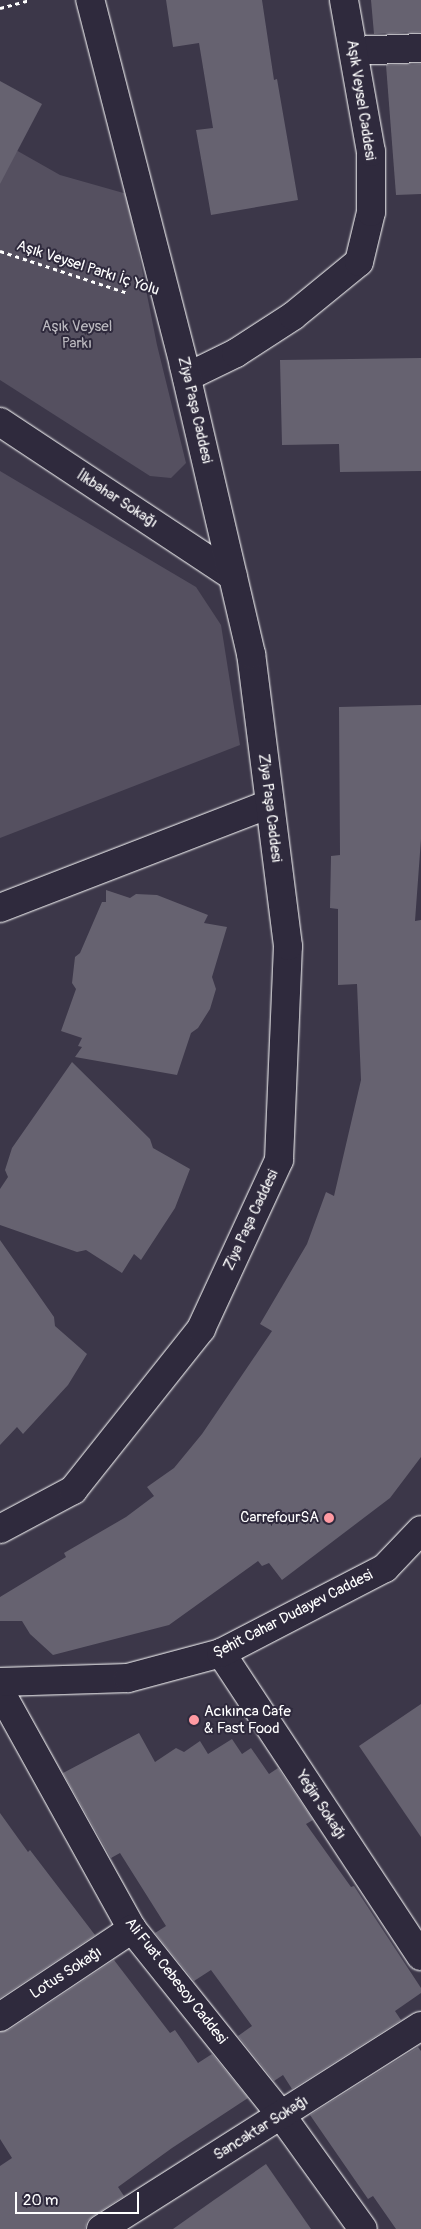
<!DOCTYPE html>
<meta charset="utf-8">
<style>
body{margin:0}
#map{position:relative;width:421px;height:2229px;overflow:hidden;background:#3c3749;font-family:Pangolin,sans-serif}
div>[style]{position:absolute}
[style*='--x']{left:calc(var(--x)*1px);top:calc(var(--y)*1px);width:calc(var(--w)*1px);rotate:calc(var(--a)*1deg)}
.green>*{inset:0;background:#555060}
.building>*{inset:0;background:#666270}
.path>*{height:3px;margin-top:-1.5px;transform-origin:0;background:repeating-linear-gradient(90deg,#fff 0 4px,transparent 0 8px)}
.roads{filter:drop-shadow(0 0 1px #fff) drop-shadow(0 0 1px #fff)}
.minor>*{height:28px;margin:-14px;padding:0 14px;transform-origin:14px;border-radius:14px;background:#2f2a3d}
.major>*{height:28px;margin:-14px;padding:0 14px;transform-origin:14px;border-radius:14px;background:#2f2a3d}
.dots>*{width:14px;height:14px;translate:-50% -50%;box-sizing:border-box;border:2px solid #2f2a3d;border-radius:50%}
span{translate:-50% -50%;white-space:nowrap;text-align:center;line-height:1.15;-webkit-text-stroke:4px #2f2a3d;paint-order:stroke}
.street-label{font-size:15px;color:#fff}
.park-label{font-size:15px;color:#bbb9bf}
.poi-label{font-size:15px;color:#fff}
.right{translate:-100% -50%;text-align:right}
.left{translate:0 -50%;text-align:left}
.scale{position:absolute;left:15px;top:2192px;width:124px;height:22px;box-sizing:border-box;border:2px solid #fff;border-top:0;padding-left:6px;font-size:15px;line-height:18px;white-space:nowrap;color:#fff;-webkit-text-stroke:4px #2f2a3d;paint-order:stroke}
</style>
<div id="map">
<div class="green">
<div style="clip-path:polygon(0 141px,60px 175px,127px 194px,157px 345px,186px 463px,171px 478px,150px 476px,0 380px)"></div>
<div style="clip-path:polygon(0 471px,196px 587px,221px 625px,240px 745px,0 838px)"></div>
</div>
<div class="building">
<div style="clip-path:polygon(166px 0,262px 0,274px 80px,277px 79px,298px 200px,211px 215px,196px 130px,213px 128px,199px 43px,173px 47px)"></div>
<div style="clip-path:polygon(371px 0,421px 0,421px 32px,374px 34px)"></div>
<div style="clip-path:polygon(421px 64px,421px 194px,396px 195px,386px 65px)"></div>
<div style="clip-path:polygon(0 81px,42px 104px,0 184px)"></div>
<div style="clip-path:polygon(421px 358px,421px 471px,340px 472px,339px 444px,282px 445px,280px 360px)"></div>
<div style="clip-path:polygon(421px 705px,421px 839px,415px 921px,421px 920px,421px 1457px,390px 1498px,282px 1580px,269px 1563px,262px 1566px,258px 1561px,169px 1625px,53px 1655px,30px 1634px,22px 1621px,0 1621px,0 1597px,66px 1557px,64px 1553px,126px 1517px,154px 1496px,147px 1487px,174px 1468px,202px 1434px,272px 1331px,260px 1324px,307px 1244px,326px 1192px,334px 1196px,361px 1080px,357px 984px,338px 985px,338px 909px,330px 908px,331px 856px,340px 855px,339px 707px)"></div>
<div style="clip-path:polygon(106px 890px,130px 898px,136px 894px,157px 895px,208px 915px,204px 923px,227px 927px,212px 977px,216px 989px,210px 1009px,198px 1028px,191px 1033px,177px 1075px,75px 1057px,82px 1047px,78px 1046px,82px 1038px,61px 1031px,76px 989px,72px 983px,75px 957px,80px 953px,102px 902px,106px 902px)"></div>
<div style="clip-path:polygon(72px 1062px,150px 1139px,153px 1148px,190px 1169px,175px 1208px,141px 1260px,134px 1254px,122px 1273px,86px 1250px,77px 1252px,0 1225px,0 1189px,8px 1177px,5px 1170px,12px 1148px)"></div>
<div style="clip-path:polygon(0 1240px,54px 1317px,55px 1326px,87px 1354px,68px 1385px,23px 1434px,17px 1427px,0 1445px)"></div>
<div style="clip-path:polygon(421px 1704px,421px 1837px,359px 1746px)"></div>
<div style="clip-path:polygon(139px 1733px,155px 1762px,176px 1748px,184px 1752px,200px 1741px,208px 1754px,232px 1739px,242px 1754px,251px 1748px,269px 1774px,278px 1768px,313px 1820px,306px 1824px,351px 1887px,354px 1886px,421px 1988px,421px 1993px,395px 2011px,401px 2020px,292px 2089px,283px 2075px,274px 2081px,238px 2036px,252px 2026px,211px 1970px,194px 1981px,155px 1933px,166px 1926px,120px 1853px,111px 1858px,63px 1773px)"></div>
<div style="clip-path:polygon(0 1813px,28px 1852px,30px 1850px,95px 1935px,0 1998px)"></div>
<div style="clip-path:polygon(114px 1960px,170px 2033px,175px 2030px,198px 2063px,212px 2054px,248px 2098px,172px 2148px,118px 2187px,124px 2196px,93px 2216px,87px 2221px,85px 2229px,0 2229px,0 2166px,12px 2158px,0 2139px,0 2032px,9px 2030px)"></div>
<div style="clip-path:polygon(418px 2047px,421px 2051px,421px 2229px,396px 2229px,373px 2196px,368px 2199px,310px 2115px)"></div>
<div style="clip-path:polygon(266px 2164px,311px 2229px,173px 2229px,214px 2200px)"></div>
</div>
<div class="path">
<div style="--x:0;--y:8;--w:30;--a:-15"></div>
<div style="--x:0;--y:251;--w:135;--a:18.2"></div>
</div>
<div class="roads">
<div class="minor">
<div style="--x:354;--y:51;--w:67;--a:-2.6"></div>
<div style="--x:187;--y:377;--w:55;--a:-26.1"></div>
<div style="--x:236;--y:353;--w:68;--a:-33"></div>
<div style="--x:293;--y:316;--w:85;--a:-39.3"></div>
<div style="--x:359;--y:262;--w:51;--a:-76.5"></div>
<div style="--x:371;--y:212;--w:60;--a:-90"></div>
<div style="--x:371;--y:152;--w:154;--a:-100.1"></div>
<div style="--x:0;--y:422;--w:279;--a:33.5"></div>
<div style="--x:0;--y:908;--w:289;--a:-21.1"></div>
<div style="--x:0;--y:1529;--w:83;--a:-28.1"></div>
<div style="--x:73;--y:1490;--w:206;--a:-51.5"></div>
<div style="--x:201;--y:1329;--w:186;--a:-65.2"></div>
<div style="--x:279;--y:1160;--w:214;--a:-87.6"></div>
<div style="--x:288;--y:946;--w:294;--a:-97.2"></div>
<div style="--x:251;--y:654;--w:297;--a:-103.1"></div>
<div style="--x:184;--y:365;--w:377;--a:-104.4"></div>
<div style="--x:221;--y:1653;--w:363;--a:56.6"></div>
<div style="--x:0;--y:1691;--w:272;--a:61"></div>
<div style="--x:132;--y:1929;--w:238;--a:51.3"></div>
<div style="--x:281;--y:2115;--w:140;--a:54.3"></div>
<div style="--x:0;--y:2017;--w:159;--a:-33.7"></div>
<div style="--x:101;--y:2229;--w:379;--a:-32.4"></div>
</div>
<div class="major">
<div style="--x:0;--y:1682;--w:128;--a:-1.8"></div>
<div style="--x:128;--y:1678;--w:96;--a:-15"></div>
<div style="--x:221;--y:1653;--w:185;--a:-27.4"></div>
<div style="--x:385;--y:1568;--w:52;--a:-46.5"></div>
</div>
</div>
<div class="dots">
<div style="left:329px;top:1518px;background:#ff9aa2"></div>
<div style="left:194px;top:1720px;background:#ff9aa2"></div>
</div>
<div class="street-label">
<span style="left:361px;top:100px;rotate:81deg">Aşık Veysel Caddesi</span>
<span style="left:88px;top:268px;rotate:18deg">Aşık Veysel Parkı İç Yolu</span>
<span style="left:195px;top:410px;rotate:77deg">Ziya Paşa Caddesi</span>
<span style="left:117px;top:499px;rotate:33deg">İlkbahar Sokağı</span>
<span style="left:270px;top:808px;rotate:83deg">Ziya Paşa Caddesi</span>
<span style="left:251px;top:1220px;rotate:-65deg">Ziya Paşa Caddesi</span>
<span style="left:293px;top:1614px;rotate:-27deg">Şehit Cahar Dudayev Caddesi</span>
<span style="left:321px;top:1805px;rotate:57deg">Yeğin Sokağı</span>
<span style="left:66px;top:1973px;rotate:-33deg">Lotus Sokağı</span>
<span style="left:176px;top:1981px;rotate:52deg">Ali Fuat Cebesoy Caddesi</span>
<span style="left:261px;top:2128px;rotate:-32deg">Sancaktar Sokağı</span>
</div>
<div class="park-label">
<span style="left:77px;top:335px">Aşık Veysel<br>Parkı</span>
</div>
<div class="poi-label">
<span class="right" style="left:319px;top:1518px">CarrefourSA</span>
<span class="left" style="left:204px;top:1720px">Acıkınca Cafe<br>&amp; Fast Food</span>
</div>
<div class="scale">20 m</div>
</div>
